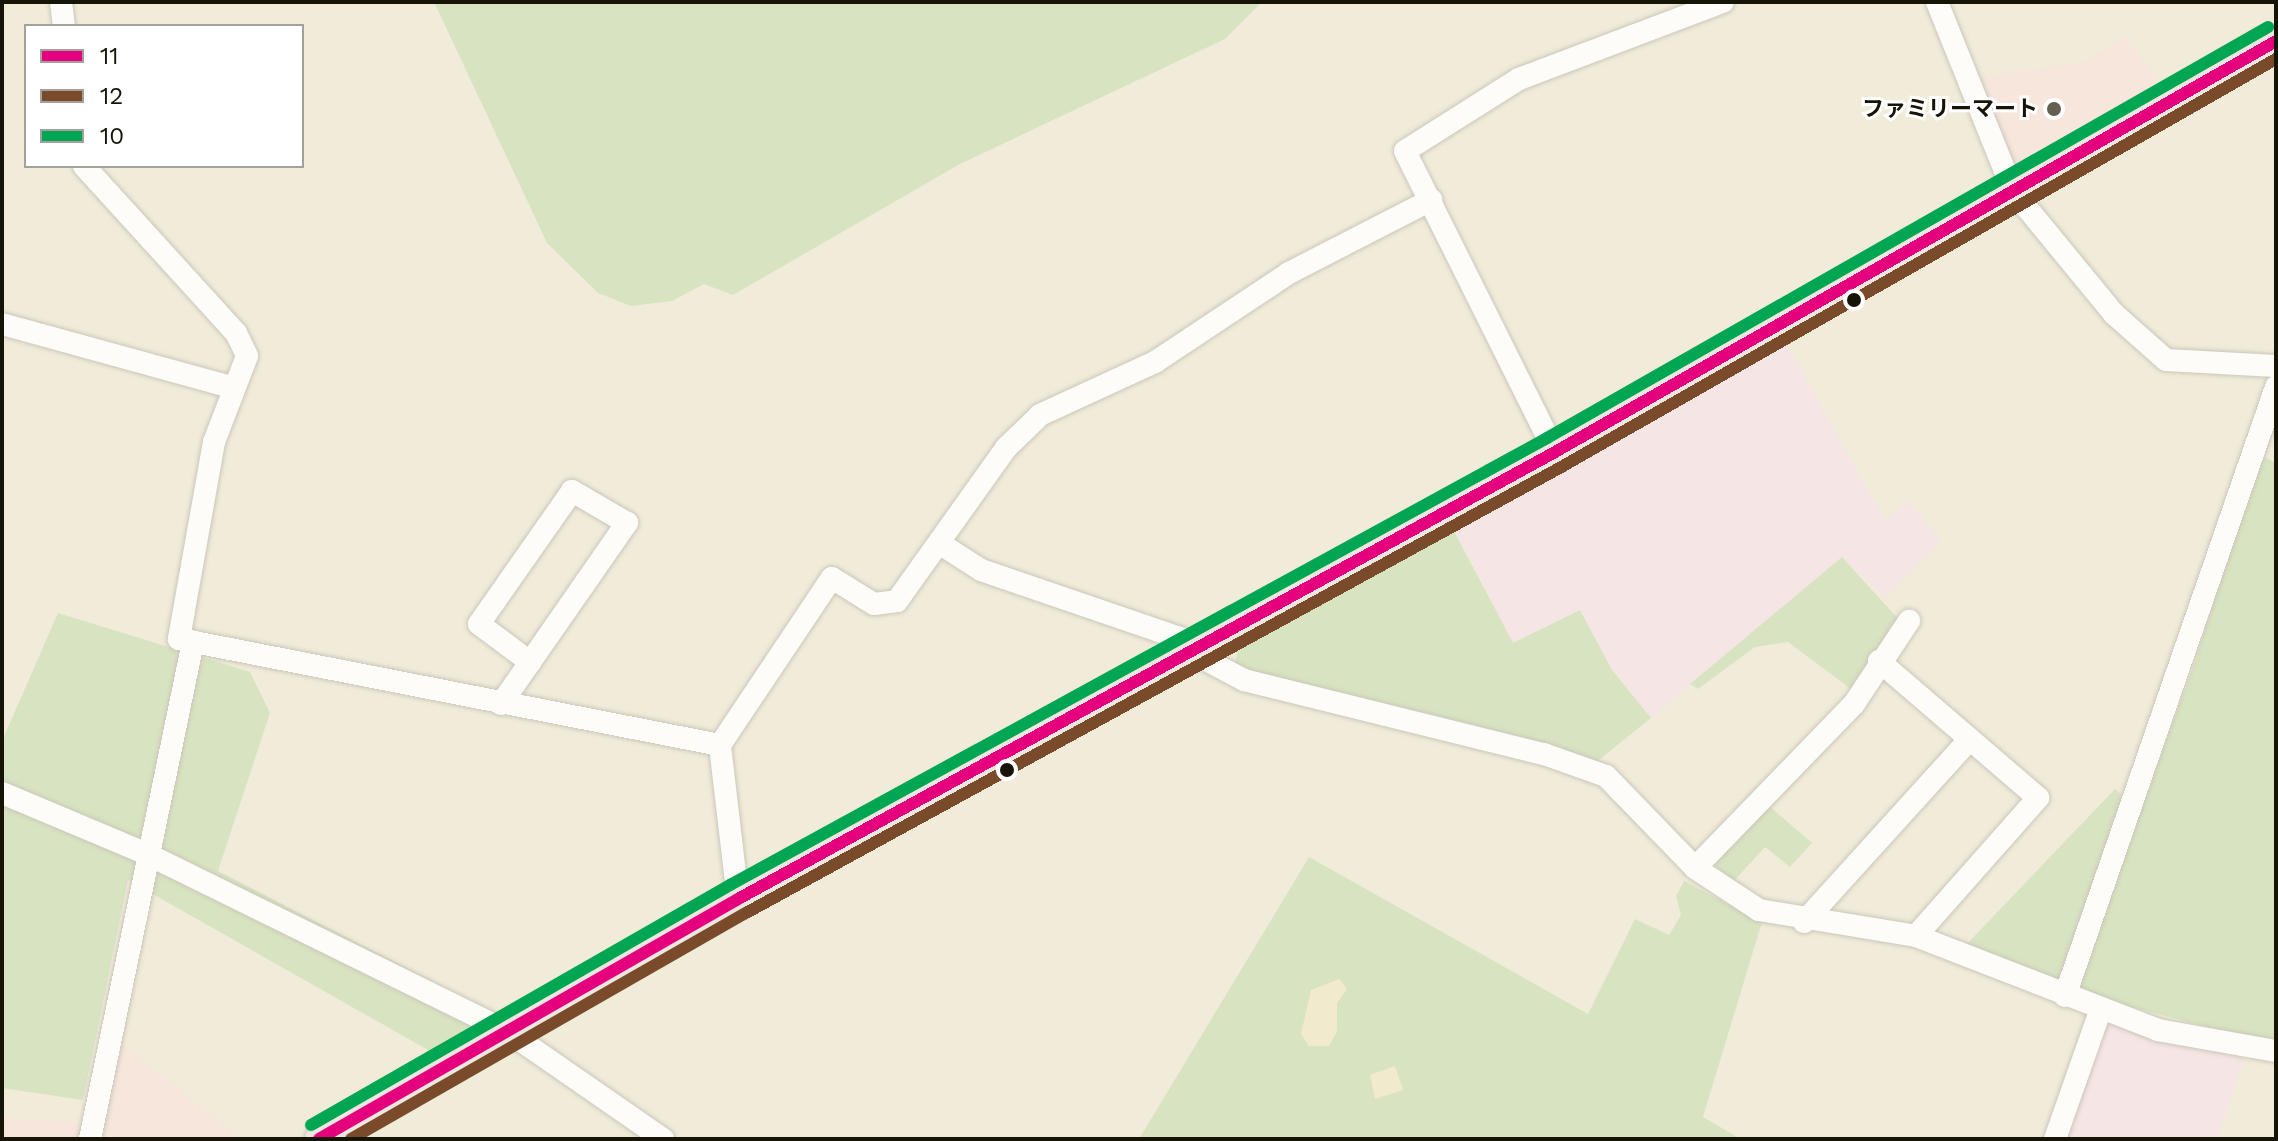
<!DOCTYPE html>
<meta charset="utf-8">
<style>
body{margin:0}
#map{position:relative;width:2278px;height:1141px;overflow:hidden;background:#f1ecda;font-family:"Work Sans","Noto Sans JP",sans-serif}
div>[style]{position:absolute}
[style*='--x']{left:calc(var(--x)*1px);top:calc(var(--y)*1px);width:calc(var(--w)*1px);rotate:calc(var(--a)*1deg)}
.commercial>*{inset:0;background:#f6e6dc}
.industrial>*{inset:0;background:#f5e5e4}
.green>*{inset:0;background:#d8e4c1}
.sand>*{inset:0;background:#f2eacd}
.roads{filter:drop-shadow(0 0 2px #cbc7ba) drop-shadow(0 0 2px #cbc7ba)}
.minor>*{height:22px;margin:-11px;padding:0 11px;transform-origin:11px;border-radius:11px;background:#fdfcf9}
.major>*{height:28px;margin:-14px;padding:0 14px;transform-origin:14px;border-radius:14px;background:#eee7e0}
.bus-1>*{height:12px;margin:-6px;padding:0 6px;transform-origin:6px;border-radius:6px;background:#e5007d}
.bus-2>*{height:12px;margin:-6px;padding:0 6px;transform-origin:6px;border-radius:6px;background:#7a4b2a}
.bus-3>*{height:12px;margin:-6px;padding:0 6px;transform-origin:6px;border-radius:6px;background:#00a651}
.dots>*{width:22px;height:22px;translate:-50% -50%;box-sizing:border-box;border:4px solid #fff;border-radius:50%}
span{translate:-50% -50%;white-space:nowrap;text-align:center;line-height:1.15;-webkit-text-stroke:6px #fff;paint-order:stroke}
.poi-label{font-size:22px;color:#161307;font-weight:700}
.right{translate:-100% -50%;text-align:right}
.frame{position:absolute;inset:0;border:4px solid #161307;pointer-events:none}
.legend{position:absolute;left:24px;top:24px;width:280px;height:144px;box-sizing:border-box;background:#fff;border:2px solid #a2a19c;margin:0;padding:10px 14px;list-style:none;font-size:24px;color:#161307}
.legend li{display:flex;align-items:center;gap:16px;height:40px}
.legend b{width:40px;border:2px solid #a2a19c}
</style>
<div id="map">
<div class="commercial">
<div style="clip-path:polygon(2125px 36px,2166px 92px,2017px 177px,1975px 78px,2085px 61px)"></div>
<div style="clip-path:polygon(119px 1042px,242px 1139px,99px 1139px)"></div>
<div style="clip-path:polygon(2px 1118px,86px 1123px,82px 1139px,2px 1139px)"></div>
</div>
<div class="industrial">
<div style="clip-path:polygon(1784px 340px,1885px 521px,1908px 501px,1941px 541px,1885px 597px,1842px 558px,1651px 718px,1611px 668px,1580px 610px,1513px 643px,1454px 529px)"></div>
<div style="clip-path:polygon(2104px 1019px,2245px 1056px,2217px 1139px,2063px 1139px)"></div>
</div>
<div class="green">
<div style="clip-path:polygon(434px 2px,1262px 2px,1225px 39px,960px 164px,733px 295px,704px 284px,672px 301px,631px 306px,598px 293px,547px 243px)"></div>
<div style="clip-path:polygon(2259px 455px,2276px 463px,2276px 1045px,2074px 992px,2194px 665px)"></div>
<div style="clip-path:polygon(1453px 529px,1513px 643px,1580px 610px,1612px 670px,1651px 718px,1595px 763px,1235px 666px,1238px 648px)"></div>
<div style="clip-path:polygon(1842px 557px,1902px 623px,1855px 692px,1788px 642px,1755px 647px,1698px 689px,1690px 684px)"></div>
<div style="clip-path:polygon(58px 613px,250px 672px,270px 713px,218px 871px,502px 1017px,435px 1054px,128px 880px,83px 1100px,2px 1088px,2px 741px)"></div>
<div style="clip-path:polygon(2115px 789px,2131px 803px,2065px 990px,1964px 947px)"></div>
<div style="clip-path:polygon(1767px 804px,1812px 843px,1790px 867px,1765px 847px,1733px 882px,1711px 861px)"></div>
<div style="clip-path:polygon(1309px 857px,1588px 1014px,1635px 919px,1669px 935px,1681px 915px,1676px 896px,1684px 881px,1762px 922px,1703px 1117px,1741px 1139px,1139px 1139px)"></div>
</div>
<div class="sand">
<div style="clip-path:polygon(1339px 979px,1347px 989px,1337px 1003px,1337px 1031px,1329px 1046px,1309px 1046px,1301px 1034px,1311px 990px)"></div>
<div style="clip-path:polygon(1395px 1066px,1403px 1090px,1375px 1099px,1370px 1075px)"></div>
</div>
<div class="roads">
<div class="minor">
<div style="--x:61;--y:2;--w:24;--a:83"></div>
<div style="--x:1937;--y:2;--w:204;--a:68.1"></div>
<div style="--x:2013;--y:191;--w:159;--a:50.6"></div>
<div style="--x:2114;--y:314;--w:69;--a:41.5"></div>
<div style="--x:2166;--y:360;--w:110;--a:3.1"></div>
<div style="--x:84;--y:166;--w:226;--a:47.7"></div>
<div style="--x:236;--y:333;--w:25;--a:64"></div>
<div style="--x:247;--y:356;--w:92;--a:111"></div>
<div style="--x:214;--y:442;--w:200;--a:100.1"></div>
<div style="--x:179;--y:639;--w:551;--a:11.09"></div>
<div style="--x:2;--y:324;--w:238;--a:15.4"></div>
<div style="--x:1555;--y:452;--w:336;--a:-116.5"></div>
<div style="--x:1405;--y:151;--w:135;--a:-32.3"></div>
<div style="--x:1519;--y:79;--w:218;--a:-20.7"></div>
<div style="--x:939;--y:543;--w:50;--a:32.7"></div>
<div style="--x:981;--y:570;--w:210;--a:18.9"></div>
<div style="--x:1180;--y:638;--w:20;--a:49"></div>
<div style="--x:1193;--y:653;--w:58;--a:27.9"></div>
<div style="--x:1244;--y:680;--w:309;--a:13.9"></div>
<div style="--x:1544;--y:754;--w:66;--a:19.5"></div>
<div style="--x:1606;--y:776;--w:128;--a:45.9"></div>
<div style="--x:1695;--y:868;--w:77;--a:33.3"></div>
<div style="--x:1759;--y:910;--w:159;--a:9.4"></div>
<div style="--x:1916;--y:936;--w:260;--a:21.2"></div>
<div style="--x:2158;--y:1030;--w:120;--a:10.1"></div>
<div style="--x:1879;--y:661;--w:210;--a:40.7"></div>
<div style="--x:2038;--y:798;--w:184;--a:131.5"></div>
<div style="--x:501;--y:704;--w:221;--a:-55.2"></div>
<div style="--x:627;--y:523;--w:64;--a:-149.8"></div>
<div style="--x:572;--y:491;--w:162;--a:125"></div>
<div style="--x:479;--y:624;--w:64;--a:36.7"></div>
<div style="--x:2;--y:793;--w:155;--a:22.8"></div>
<div style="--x:145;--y:853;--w:403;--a:26.2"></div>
<div style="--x:507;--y:1031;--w:190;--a:34.7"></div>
<div style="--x:1695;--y:868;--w:228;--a:-45.9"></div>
<div style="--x:1854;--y:704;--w:100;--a:-56.5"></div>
<div style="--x:738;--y:899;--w:155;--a:-96.7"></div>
<div style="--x:720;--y:745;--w:201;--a:-56.2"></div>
<div style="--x:832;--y:578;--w:49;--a:31.8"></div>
<div style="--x:874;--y:604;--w:23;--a:-7"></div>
<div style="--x:897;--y:601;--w:188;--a:-54.5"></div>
<div style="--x:1006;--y:448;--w:47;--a:-44.1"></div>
<div style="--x:1040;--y:415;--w:127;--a:-24.7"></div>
<div style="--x:1155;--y:362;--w:161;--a:-33.6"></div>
<div style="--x:1289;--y:273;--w:160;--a:-27.2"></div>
<div style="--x:1804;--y:922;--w:246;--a:-47.8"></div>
<div style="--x:2065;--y:996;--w:645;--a:-70.89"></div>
<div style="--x:90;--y:1139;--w:508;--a:-78.29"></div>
<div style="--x:2055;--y:1139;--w:136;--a:-70.6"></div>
</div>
<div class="major">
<div style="--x:319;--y:1139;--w:483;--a:-29.8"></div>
<div style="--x:738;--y:899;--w:931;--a:-28.68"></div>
<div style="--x:1555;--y:452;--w:830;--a:-29.68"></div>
</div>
</div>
<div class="bus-1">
<div style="--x:319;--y:1139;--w:483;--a:-29.8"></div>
<div style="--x:738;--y:899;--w:931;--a:-28.68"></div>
<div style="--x:1555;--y:452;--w:830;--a:-29.68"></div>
</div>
<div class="bus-2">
<div style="--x:351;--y:1139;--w:455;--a:-29.8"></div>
<div style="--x:746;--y:913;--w:931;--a:-28.68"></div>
<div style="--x:1563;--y:466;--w:821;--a:-29.72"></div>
</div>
<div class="bus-3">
<div style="--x:311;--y:1125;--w:483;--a:-29.8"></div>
<div style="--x:730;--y:885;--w:931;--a:-28.68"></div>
<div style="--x:1547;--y:438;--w:830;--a:-29.68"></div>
</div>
<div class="dots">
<div style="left:2054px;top:109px;background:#635f51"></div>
<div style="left:1854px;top:300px;background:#161307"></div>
<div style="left:1007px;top:770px;background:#161307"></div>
</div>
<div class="poi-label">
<span class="right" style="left:2038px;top:109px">ファミリーマート</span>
</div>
<div class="frame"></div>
<ul class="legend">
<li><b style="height:10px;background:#e5007d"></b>11</li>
<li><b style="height:10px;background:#7a4b2a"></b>12</li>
<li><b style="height:10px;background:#00a651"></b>10</li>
</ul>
</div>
